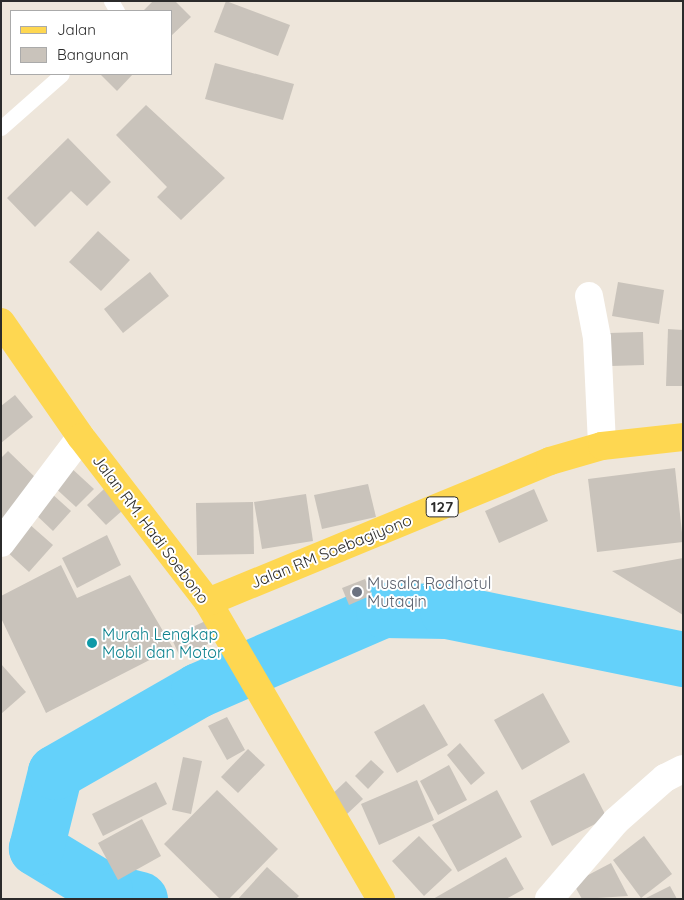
<!DOCTYPE html>
<style>
body{margin:0}
#map{position:relative;width:684px;height:900px;overflow:hidden;background:#eee6db;font-family:Quicksand,sans-serif}
div>[style]{position:absolute}
[style*='--x']{left:calc(var(--x)*1px);top:calc(var(--y)*1px);width:calc(var(--w)*1px);rotate:calc(var(--a)*1deg)}
.river>*{height:55px;margin:-27.5px;padding:0 27.5px;transform-origin:27.5px;border-radius:27.5px;background:#64d1fa}
.building>*{inset:0;background:#c9c3bb}
.lane>*{height:15px;margin:-7.5px;padding:0 7.5px;transform-origin:7.5px;border-radius:7.5px;background:#fff}
.street>*{height:28px;margin:-14px;padding:0 14px;transform-origin:14px;border-radius:14px;background:#fff}
.primary>*{height:28px;margin:-14px;padding:0 14px;transform-origin:14px;border-radius:14px;background:#fed751}
.dots>*{width:14px;height:14px;translate:-50% -50%;box-sizing:border-box;border:2px solid #fff;border-radius:50%}
span{translate:-50% -50%;white-space:nowrap;text-align:center;line-height:1.15;-webkit-text-stroke:4px #fff;paint-order:stroke}
.shield-label span{padding:1px 4px;background:#fff;border:1px solid;border-radius:4px;-webkit-text-stroke-width:0}
.shield-label{font-size:15px;color:#2b2b2b;font-weight:700}
.street-label{font-size:16px;color:#2b2b2b}
.worship-label{font-size:16px;color:#5b616d}
.left{translate:0 -50%;text-align:left}
.culture-label{font-size:16px;color:#0d838f}
.frame{position:absolute;inset:0;border:2px solid #2b2b2b;pointer-events:none}
.legend{position:absolute;left:10px;top:10px;width:162px;height:65px;box-sizing:border-box;background:#fff;border:1px solid #aaa;margin:0;padding:6px 9px;list-style:none;font-size:15px;color:#2b2b2b}
.legend li{display:flex;align-items:center;gap:10px;height:25px}
.legend b{width:25px;border:1px solid #aaa}
</style>
<div id="map">
<div class="river">
<div style="--x:140;--y:899;--w:36;--a:-166"></div>
<div style="--x:105;--y:890;--w:81;--a:-148.7"></div>
<div style="--x:36;--y:848;--w:78;--a:-76"></div>
<div style="--x:55;--y:772;--w:165;--a:-29.8"></div>
<div style="--x:198;--y:690;--w:202;--a:-23.4"></div>
<div style="--x:383;--y:610;--w:64;--a:0.9"></div>
<div style="--x:447;--y:611;--w:241;--a:11.5"></div>
</div>
<div class="building">
<div style="clip-path:polygon(153px 1px,175px 1px,191px 17px,171px 36px,171px 11px,143px 11px)"></div>
<div style="clip-path:polygon(226px 1px,290px 25px,278px 56px,214px 32px)"></div>
<div style="clip-path:polygon(215px 63px,294px 84px,283px 120px,205px 99px)"></div>
<div style="clip-path:polygon(100px 74px,133px 74px,117px 91px)"></div>
<div style="clip-path:polygon(146px 105px,225px 178px,181px 220px,157px 197px,167px 187px,116px 135px)"></div>
<div style="clip-path:polygon(68px 138px,111px 182px,87px 206px,71px 191px,35px 227px,7px 198px)"></div>
<div style="clip-path:polygon(98px 231px,130px 260px,101px 291px,69px 262px)"></div>
<div style="clip-path:polygon(150px 272px,169px 296px,123px 333px,104px 309px)"></div>
<div style="clip-path:polygon(618px 282px,664px 290px,659px 324px,612px 316px)"></div>
<div style="clip-path:polygon(668px 329px,683px 330px,683px 386px,666px 386px)"></div>
<div style="clip-path:polygon(643px 332px,644px 365px,611px 366px,609px 333px)"></div>
<div style="clip-path:polygon(15px 395px,33px 417px,1px 443px,1px 406px)"></div>
<div style="clip-path:polygon(8px 451px,39px 481px,1px 520px,1px 458px)"></div>
<div style="clip-path:polygon(69px 466px,94px 489px,76px 507px,52px 485px)"></div>
<div style="clip-path:polygon(675px 468px,683px 542px,597px 552px,588px 479px)"></div>
<div style="clip-path:polygon(368px 484px,376px 517px,322px 529px,314px 495px)"></div>
<div style="clip-path:polygon(104px 489px,123px 510px,106px 525px,87px 505px)"></div>
<div style="clip-path:polygon(534px 489px,548px 521px,499px 543px,485px 511px)"></div>
<div style="clip-path:polygon(51px 493px,71px 511px,53px 531px,33px 512px)"></div>
<div style="clip-path:polygon(306px 494px,313px 541px,262px 549px,254px 502px)"></div>
<div style="clip-path:polygon(253px 502px,254px 554px,197px 555px,196px 503px)"></div>
<div style="clip-path:polygon(28px 523px,53px 545px,29px 572px,5px 550px)"></div>
<div style="clip-path:polygon(107px 535px,121px 565px,77px 588px,62px 558px)"></div>
<div style="clip-path:polygon(683px 558px,683px 615px,612px 571px)"></div>
<div style="clip-path:polygon(61px 565px,77px 598px,130px 575px,173px 648px,46px 713px,1px 618px,1px 596px)"></div>
<div style="clip-path:polygon(365px 579px,372px 595px,349px 605px,342px 588px)"></div>
<div style="clip-path:polygon(214px 617px,223px 637px,180px 657px,171px 637px)"></div>
<div style="clip-path:polygon(1px 664px,26px 692px,1px 714px)"></div>
<div style="clip-path:polygon(543px 693px,570px 742px,522px 770px,494px 720px)"></div>
<div style="clip-path:polygon(424px 704px,448px 745px,397px 773px,374px 732px)"></div>
<div style="clip-path:polygon(227px 717px,245px 750px,227px 760px,208px 726px)"></div>
<div style="clip-path:polygon(460px 743px,485px 773px,471px 785px,447px 755px)"></div>
<div style="clip-path:polygon(248px 749px,265px 765px,238px 793px,221px 777px)"></div>
<div style="clip-path:polygon(183px 757px,202px 761px,191px 814px,172px 810px)"></div>
<div style="clip-path:polygon(371px 760px,384px 772px,368px 789px,355px 776px)"></div>
<div style="clip-path:polygon(449px 765px,467px 800px,438px 815px,420px 781px)"></div>
<div style="clip-path:polygon(584px 773px,607px 818px,552px 846px,530px 801px)"></div>
<div style="clip-path:polygon(417px 780px,434px 820px,379px 845px,361px 804px)"></div>
<div style="clip-path:polygon(346px 781px,363px 799px,346px 815px,329px 797px)"></div>
<div style="clip-path:polygon(156px 782px,167px 804px,103px 836px,92px 814px)"></div>
<div style="clip-path:polygon(217px 790px,278px 849px,229px 899px,220px 899px,164px 844px)"></div>
<div style="clip-path:polygon(497px 790px,522px 837px,458px 872px,432px 825px)"></div>
<div style="clip-path:polygon(142px 819px,161px 856px,118px 880px,98px 843px)"></div>
<div style="clip-path:polygon(419px 836px,452px 870px,424px 896px,392px 861px)"></div>
<div style="clip-path:polygon(644px 836px,672px 874px,641px 898px,613px 860px)"></div>
<div style="clip-path:polygon(506px 857px,524px 889px,506px 899px,433px 899px)"></div>
<div style="clip-path:polygon(611px 863px,628px 896px,582px 899px,573px 883px)"></div>
<div style="clip-path:polygon(267px 867px,299px 896px,296px 899px,238px 899px)"></div>
<div style="clip-path:polygon(670px 886px,677px 899px,644px 899px)"></div>
</div>
<div class="lane">
<div style="--x:111;--y:1;--w:12;--a:59"></div>
<div style="--x:1;--y:128;--w:81;--a:-41.5"></div>
</div>
<div class="street">
<div style="--x:589;--y:296;--w:43;--a:79.2"></div>
<div style="--x:597;--y:338;--w:108;--a:87.3"></div>
<div style="--x:1;--y:543;--w:133;--a:-53"></div>
<div style="--x:549;--y:899;--w:103;--a:-49.3"></div>
<div style="--x:616;--y:821;--w:65;--a:-41.3"></div>
<div style="--x:665;--y:778;--w:20;--a:-27"></div>
</div>
<div class="primary">
<div style="--x:1;--y:322;--w:140;--a:55.2"></div>
<div style="--x:81;--y:437;--w:208;--a:52.4"></div>
<div style="--x:208;--y:602;--w:344;--a:59.8"></div>
<div style="--x:208;--y:602;--w:370;--a:-22.4"></div>
<div style="--x:550;--y:461;--w:54;--a:-16.1"></div>
<div style="--x:602;--y:446;--w:81;--a:-6.3"></div>
</div>
<div class="dots">
<div style="left:357px;top:592px;background:#6b7280"></div>
<div style="left:92px;top:643px;background:#0f9aa8"></div>
</div>
<div class="shield-label">
<span style="left:442px;top:507px">127</span>
</div>
<div class="street-label">
<span style="left:151px;top:529px;rotate:53deg">Jalan RM. Hadi Soebono</span>
<span style="left:331px;top:551px;rotate:-22deg">Jalan RM Soebagiyono</span>
</div>
<div class="worship-label">
<span class="left" style="left:367px;top:592px">Musala Rodhotul<br>Mutaqin</span>
</div>
<div class="culture-label">
<span class="left" style="left:102px;top:643px">Murah Lengkap<br>Mobil dan Motor</span>
</div>
<div class="frame"></div>
<ul class="legend">
<li><b style="height:6px;background:#fed751"></b>Jalan</li>
<li><b style="height:14px;background:#c9c3bb"></b>Bangunan</li>
</ul>
</div>
